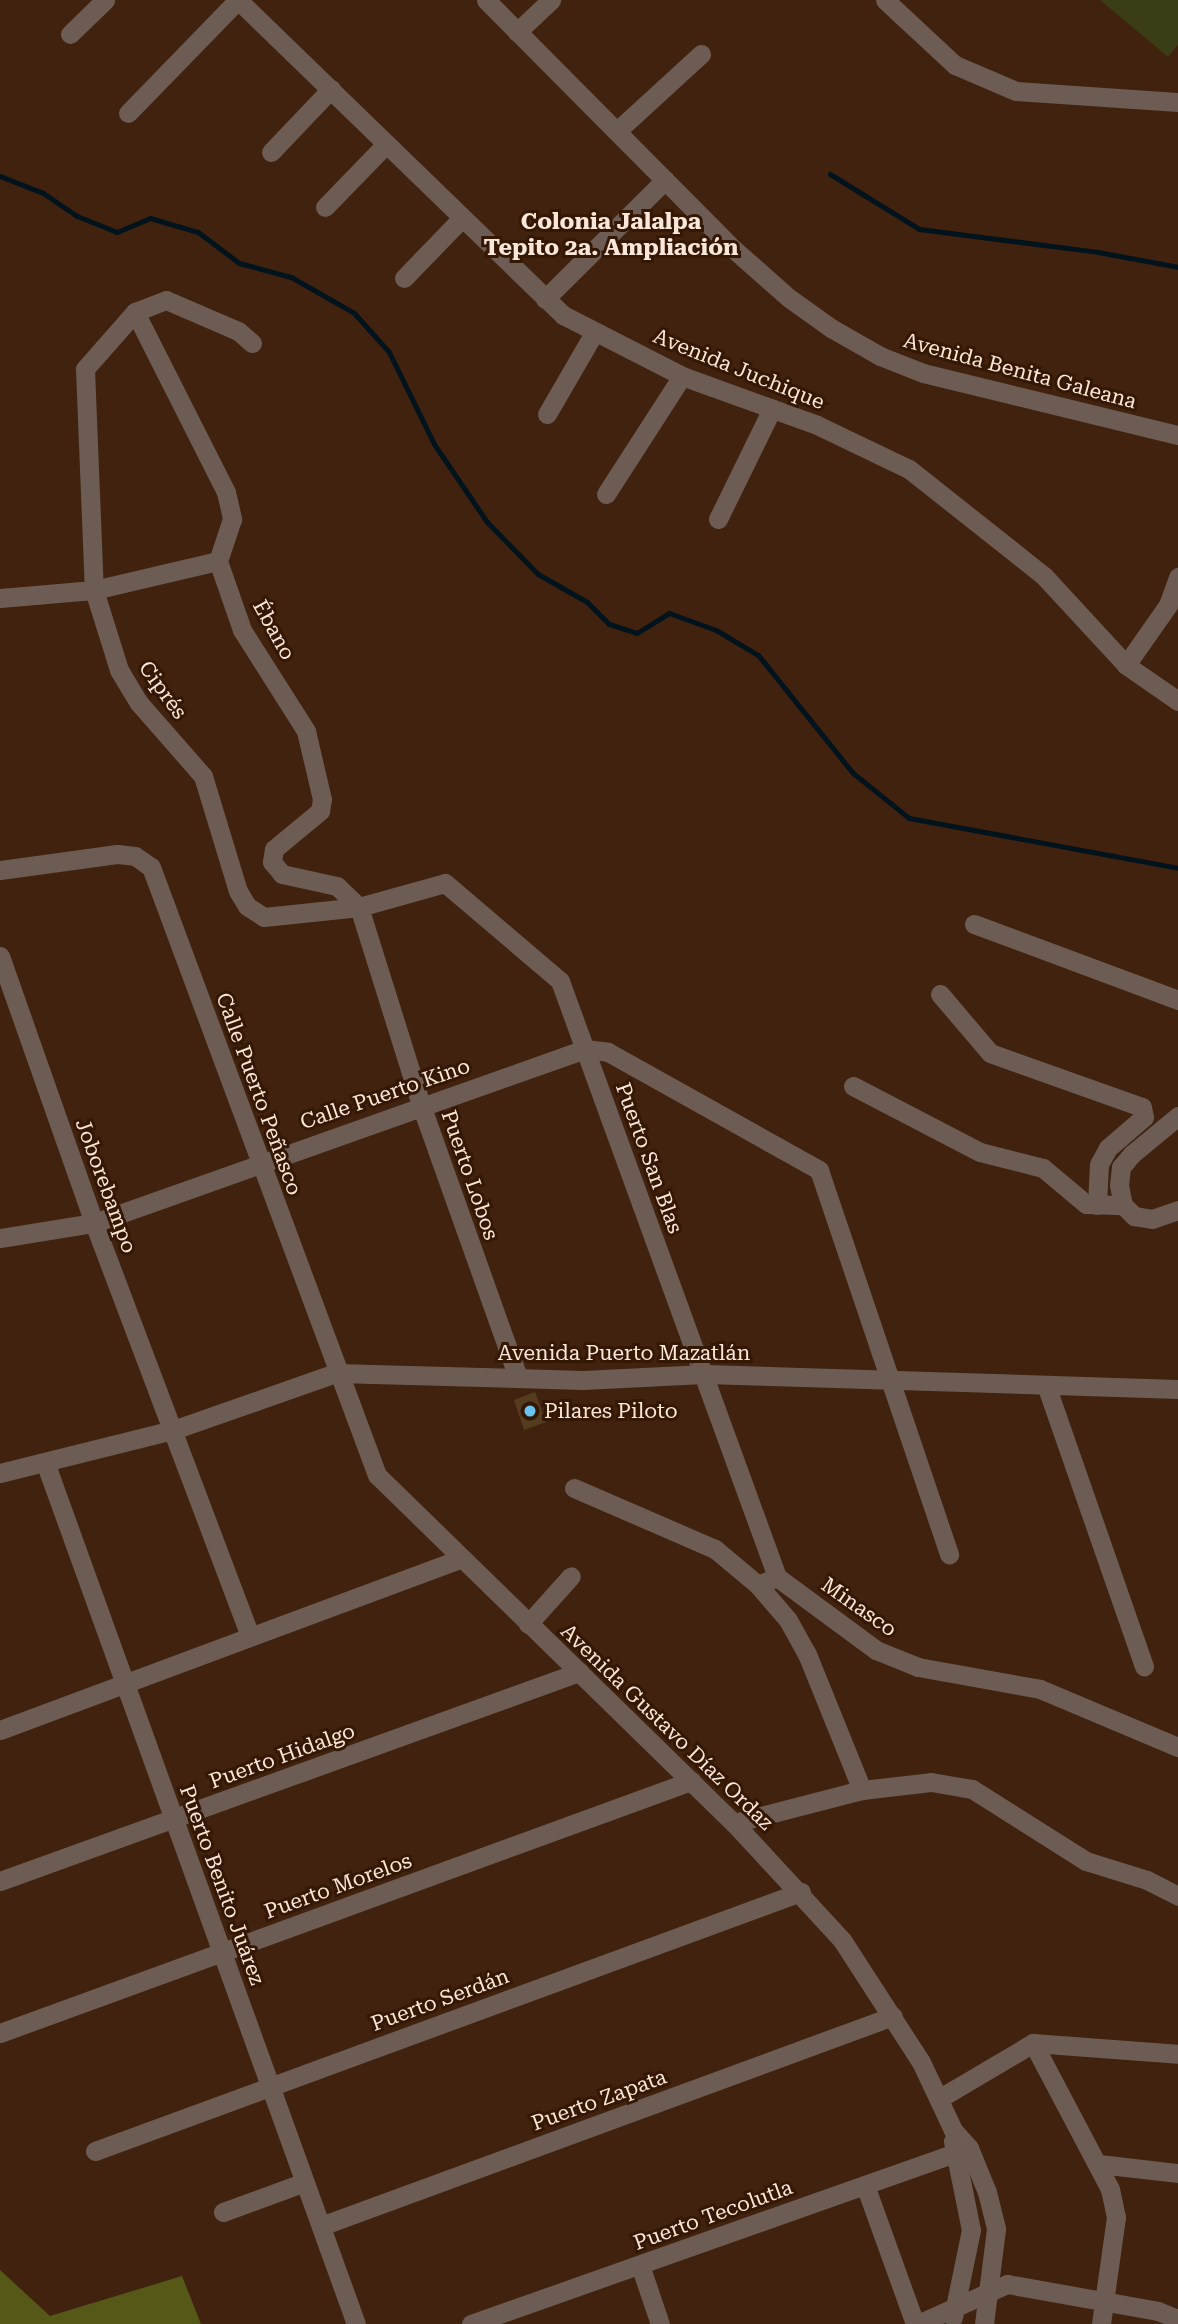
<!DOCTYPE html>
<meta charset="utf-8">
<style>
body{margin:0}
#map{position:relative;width:1178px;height:2324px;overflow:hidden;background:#40220e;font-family:"Roboto Serif",serif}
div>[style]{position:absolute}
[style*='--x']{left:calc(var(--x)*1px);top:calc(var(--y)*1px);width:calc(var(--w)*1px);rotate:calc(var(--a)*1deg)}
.green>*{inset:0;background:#3b3d16}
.forest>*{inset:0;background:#555817}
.stream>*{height:5px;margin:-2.5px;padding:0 2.5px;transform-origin:2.5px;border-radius:2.5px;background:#01131d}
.building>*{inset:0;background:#543c1e}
.minor>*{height:19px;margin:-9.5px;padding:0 9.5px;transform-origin:9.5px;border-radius:9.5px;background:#6c5c53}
.dots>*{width:19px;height:19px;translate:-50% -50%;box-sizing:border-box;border:4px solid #351804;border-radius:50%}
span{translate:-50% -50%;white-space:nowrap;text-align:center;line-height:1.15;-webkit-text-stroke:6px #351804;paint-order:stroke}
.street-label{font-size:21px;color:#fbe6da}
.poi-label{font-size:21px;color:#fbe6da}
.left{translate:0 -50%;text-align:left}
.neighbourhood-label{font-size:23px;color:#fbe6da;font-weight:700}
</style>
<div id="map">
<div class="green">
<div style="clip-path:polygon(1100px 0,1178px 0,1178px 45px,1168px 57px)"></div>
</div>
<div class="forest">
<div style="clip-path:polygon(0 2270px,50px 2316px,182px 2276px,201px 2324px,0 2324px)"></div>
</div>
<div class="stream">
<div style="--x:830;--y:174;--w:105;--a:31.7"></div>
<div style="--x:919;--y:229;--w:180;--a:7.3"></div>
<div style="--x:1098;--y:252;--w:81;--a:10.6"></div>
<div style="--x:0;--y:176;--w:46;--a:21.6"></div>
<div style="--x:43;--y:193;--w:41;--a:34.1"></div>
<div style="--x:77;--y:216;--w:43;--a:21.8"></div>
<div style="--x:117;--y:232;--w:36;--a:-23"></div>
<div style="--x:150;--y:218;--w:50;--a:16.3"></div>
<div style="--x:198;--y:232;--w:51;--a:37.1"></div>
<div style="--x:239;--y:263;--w:54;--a:15.1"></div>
<div style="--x:291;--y:277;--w:73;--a:29.7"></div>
<div style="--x:354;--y:313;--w:52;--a:48.1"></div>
<div style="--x:389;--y:352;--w:102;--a:63.9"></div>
<div style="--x:434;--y:444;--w:94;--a:55.8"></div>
<div style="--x:487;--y:522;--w:73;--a:45.6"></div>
<div style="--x:538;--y:574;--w:56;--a:29.7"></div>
<div style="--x:587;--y:602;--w:31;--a:45"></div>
<div style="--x:609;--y:624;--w:29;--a:18"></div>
<div style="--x:637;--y:633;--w:38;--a:-32"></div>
<div style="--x:669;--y:613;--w:50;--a:19.9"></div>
<div style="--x:716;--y:630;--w:49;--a:30.8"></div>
<div style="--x:758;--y:655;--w:151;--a:51.2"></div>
<div style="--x:853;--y:773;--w:72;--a:38.8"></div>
<div style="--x:909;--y:818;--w:274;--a:10.5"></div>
</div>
<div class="building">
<div style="clip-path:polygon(535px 1392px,546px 1422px,524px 1430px,514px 1400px)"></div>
</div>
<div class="minor">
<div style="--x:238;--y:0;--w:453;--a:44.1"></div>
<div style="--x:563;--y:315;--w:134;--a:27.1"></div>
<div style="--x:682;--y:376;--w:144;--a:19.9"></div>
<div style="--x:817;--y:425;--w:102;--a:25.6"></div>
<div style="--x:909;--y:469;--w:172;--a:38.4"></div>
<div style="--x:1044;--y:576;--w:121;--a:47.3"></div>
<div style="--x:1126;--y:665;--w:63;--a:34.7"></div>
<div style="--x:486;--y:0;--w:345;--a:45.2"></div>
<div style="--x:729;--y:245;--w:80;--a:41.5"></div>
<div style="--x:789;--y:298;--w:52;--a:35.5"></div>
<div style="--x:831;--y:328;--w:56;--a:29.7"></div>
<div style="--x:880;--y:356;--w:46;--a:21.6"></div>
<div style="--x:923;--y:373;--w:262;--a:13.7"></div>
<div style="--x:885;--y:0;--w:96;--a:42.9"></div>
<div style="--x:955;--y:65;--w:66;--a:23.1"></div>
<div style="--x:1016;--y:91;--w:162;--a:3.9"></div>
<div style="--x:517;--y:32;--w:47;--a:-43.3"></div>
<div style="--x:70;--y:34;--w:49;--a:-44.2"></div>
<div style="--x:128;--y:113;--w:158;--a:-45.8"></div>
<div style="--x:617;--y:131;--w:114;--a:-42.5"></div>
<div style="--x:271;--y:152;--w:87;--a:-46.4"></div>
<div style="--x:325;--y:207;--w:88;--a:-45.9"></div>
<div style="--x:404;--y:278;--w:83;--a:-46"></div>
<div style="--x:545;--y:299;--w:169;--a:-44.8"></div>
<div style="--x:135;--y:312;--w:202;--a:63.2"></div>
<div style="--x:226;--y:492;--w:28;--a:77"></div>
<div style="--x:232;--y:519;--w:44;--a:108.4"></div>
<div style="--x:218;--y:561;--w:73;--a:70.8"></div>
<div style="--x:242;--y:630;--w:120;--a:57.6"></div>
<div style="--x:306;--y:731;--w:70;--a:76.8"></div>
<div style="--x:322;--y:799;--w:12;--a:99"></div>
<div style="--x:320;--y:811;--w:60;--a:140.4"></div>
<div style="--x:274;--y:849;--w:13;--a:99"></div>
<div style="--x:272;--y:862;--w:16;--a:50"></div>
<div style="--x:282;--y:874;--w:56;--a:12.3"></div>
<div style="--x:337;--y:886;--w:30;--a:44"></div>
<div style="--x:359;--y:907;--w:207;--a:72.6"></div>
<div style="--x:421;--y:1105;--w:289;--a:70.4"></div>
<div style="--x:252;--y:343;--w:18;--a:-139"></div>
<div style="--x:238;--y:331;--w:78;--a:-156.7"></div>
<div style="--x:166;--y:300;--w:33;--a:159"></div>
<div style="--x:135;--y:312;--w:76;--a:131.3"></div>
<div style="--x:85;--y:369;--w:221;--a:87.7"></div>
<div style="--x:94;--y:590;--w:84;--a:72.6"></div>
<div style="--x:119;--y:670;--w:39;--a:59"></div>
<div style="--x:139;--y:703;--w:97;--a:48.8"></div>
<div style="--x:203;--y:776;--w:120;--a:73.1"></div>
<div style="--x:238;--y:891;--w:17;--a:59"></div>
<div style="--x:247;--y:906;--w:20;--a:33"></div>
<div style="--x:264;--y:917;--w:96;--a:-6"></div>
<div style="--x:359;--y:907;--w:89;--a:-15.6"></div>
<div style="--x:445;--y:883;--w:151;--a:40.4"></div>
<div style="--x:560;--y:981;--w:634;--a:69.99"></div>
<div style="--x:547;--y:414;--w:94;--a:-59.9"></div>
<div style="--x:606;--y:494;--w:140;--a:-57.2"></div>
<div style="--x:718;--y:519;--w:123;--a:-63.9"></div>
<div style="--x:0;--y:598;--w:94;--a:-4.9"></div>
<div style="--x:94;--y:590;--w:127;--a:-13.2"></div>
<div style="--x:1126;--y:665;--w:73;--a:-55"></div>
<div style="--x:1168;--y:605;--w:30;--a:-70"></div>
<div style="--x:0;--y:870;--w:118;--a:-7.8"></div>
<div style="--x:117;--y:854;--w:18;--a:6"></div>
<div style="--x:135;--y:856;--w:19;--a:35"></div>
<div style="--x:151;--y:867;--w:649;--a:69.61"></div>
<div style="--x:377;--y:1475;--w:499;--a:44.3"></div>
<div style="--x:734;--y:1823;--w:159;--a:47.3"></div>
<div style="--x:842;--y:1940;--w:145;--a:57.1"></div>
<div style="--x:921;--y:2062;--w:75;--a:64.8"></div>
<div style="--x:953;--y:2130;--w:24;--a:48"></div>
<div style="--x:969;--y:2148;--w:48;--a:67.8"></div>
<div style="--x:987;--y:2192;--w:38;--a:76"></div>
<div style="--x:996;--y:2229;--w:96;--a:97.2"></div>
<div style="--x:974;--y:924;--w:218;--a:20.4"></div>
<div style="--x:0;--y:956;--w:283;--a:70.6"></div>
<div style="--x:94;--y:1223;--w:441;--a:69.3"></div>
<div style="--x:940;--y:994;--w:77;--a:49.7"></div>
<div style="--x:990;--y:1053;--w:161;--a:19.6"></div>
<div style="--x:1142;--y:1107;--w:10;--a:79"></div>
<div style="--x:1144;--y:1117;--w:48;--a:139.3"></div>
<div style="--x:1108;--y:1148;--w:18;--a:119"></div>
<div style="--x:1099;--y:1164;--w:41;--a:92.8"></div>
<div style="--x:853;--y:1086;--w:143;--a:27.5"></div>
<div style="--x:980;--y:1152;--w:65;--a:14.3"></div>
<div style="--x:1043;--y:1168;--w:56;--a:39.9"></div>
<div style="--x:1086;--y:1204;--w:37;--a:2"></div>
<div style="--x:1178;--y:1116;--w:60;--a:140.4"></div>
<div style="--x:1132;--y:1154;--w:17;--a:130"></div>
<div style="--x:1121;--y:1167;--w:18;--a:96"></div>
<div style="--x:1119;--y:1185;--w:20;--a:79"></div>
<div style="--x:1123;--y:1205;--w:16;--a:45"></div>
<div style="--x:1134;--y:1216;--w:18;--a:9"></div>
<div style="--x:1152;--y:1219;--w:28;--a:-19"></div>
<div style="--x:0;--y:1238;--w:95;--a:-9.1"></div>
<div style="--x:94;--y:1223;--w:521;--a:-19.51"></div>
<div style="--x:585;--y:1049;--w:23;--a:7"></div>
<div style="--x:608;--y:1052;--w:242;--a:29.2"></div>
<div style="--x:819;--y:1170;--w:406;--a:71.3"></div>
<div style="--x:1046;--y:1385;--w:298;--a:70.8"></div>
<div style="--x:45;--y:1462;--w:916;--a:70.16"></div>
<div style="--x:0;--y:1473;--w:178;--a:-14"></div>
<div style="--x:173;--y:1430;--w:173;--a:-19.3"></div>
<div style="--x:336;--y:1373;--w:247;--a:1.6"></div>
<div style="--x:583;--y:1380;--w:121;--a:-2.8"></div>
<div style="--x:704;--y:1374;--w:474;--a:1.8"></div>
<div style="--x:574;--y:1488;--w:154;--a:23.4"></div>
<div style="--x:715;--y:1549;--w:56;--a:39.9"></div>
<div style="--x:758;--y:1585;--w:21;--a:-23"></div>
<div style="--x:777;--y:1577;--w:123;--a:36.4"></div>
<div style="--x:876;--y:1650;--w:45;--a:22"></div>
<div style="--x:918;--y:1667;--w:124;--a:10.2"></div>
<div style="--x:1040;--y:1689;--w:150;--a:22.8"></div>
<div style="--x:758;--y:1585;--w:46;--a:49.4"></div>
<div style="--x:788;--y:1620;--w:39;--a:61"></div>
<div style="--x:807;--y:1654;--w:147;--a:68"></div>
<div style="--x:528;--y:1624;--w:64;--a:-48.1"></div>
<div style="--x:0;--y:1730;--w:491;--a:-20.4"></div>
<div style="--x:734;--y:1823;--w:132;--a:-14.5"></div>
<div style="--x:862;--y:1790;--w:69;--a:-6.6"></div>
<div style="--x:931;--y:1782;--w:42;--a:9.7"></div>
<div style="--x:972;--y:1789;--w:135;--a:32.3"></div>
<div style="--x:1086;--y:1861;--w:64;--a:17.3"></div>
<div style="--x:1147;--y:1880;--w:35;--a:27"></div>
<div style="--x:0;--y:1881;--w:616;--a:-19.85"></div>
<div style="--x:0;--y:2033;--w:736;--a:-20.04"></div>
<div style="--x:1033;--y:2043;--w:165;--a:62.2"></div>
<div style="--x:1110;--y:2189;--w:29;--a:78"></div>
<div style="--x:1116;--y:2217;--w:108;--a:98"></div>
<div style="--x:940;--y:2098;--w:108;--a:-30.6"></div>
<div style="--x:1033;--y:2043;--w:145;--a:4.3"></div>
<div style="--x:953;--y:2141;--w:91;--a:78.6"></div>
<div style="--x:971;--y:2230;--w:89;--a:101.7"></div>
<div style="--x:95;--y:2151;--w:752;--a:-20.15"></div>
<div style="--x:1099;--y:2164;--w:80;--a:6.5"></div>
<div style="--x:865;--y:2185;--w:148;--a:70.2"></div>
<div style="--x:223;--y:2212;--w:87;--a:-20.1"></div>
<div style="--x:321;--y:2226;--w:609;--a:-20.16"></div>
<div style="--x:640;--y:2265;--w:62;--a:71.3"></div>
<div style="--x:471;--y:2324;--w:528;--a:-19.46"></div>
<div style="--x:918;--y:2324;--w:98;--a:-24.2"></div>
<div style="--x:1007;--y:2284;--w:153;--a:10.1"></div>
<div style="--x:1158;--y:2311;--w:22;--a:22"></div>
</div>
<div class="dots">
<div style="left:530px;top:1411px;background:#69c4f1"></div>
</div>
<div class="street-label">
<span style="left:739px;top:369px;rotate:22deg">Avenida Juchique</span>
<span style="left:1020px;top:371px;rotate:15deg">Avenida Benita Galeana</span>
<span style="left:274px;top:630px;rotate:61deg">Ébano</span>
<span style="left:163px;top:690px;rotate:54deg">Ciprés</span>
<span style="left:259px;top:1094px;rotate:70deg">Calle Puerto Peñasco</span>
<span style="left:385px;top:1094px;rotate:-19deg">Calle Puerto Kino</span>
<span style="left:649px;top:1158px;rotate:70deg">Puerto San Blas</span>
<span style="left:470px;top:1175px;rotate:71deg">Puerto Lobos</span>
<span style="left:106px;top:1186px;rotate:70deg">Joborebampo</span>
<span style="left:624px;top:1353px">Avenida Puerto Mazatlán</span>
<span style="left:859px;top:1607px;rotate:35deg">Minasco</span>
<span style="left:667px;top:1727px;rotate:44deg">Avenida Gustavo Díaz Ordaz</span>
<span style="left:282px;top:1756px;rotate:-20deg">Puerto Hidalgo</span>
<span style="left:222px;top:1885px;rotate:70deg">Puerto Benito Juárez</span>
<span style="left:338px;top:1886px;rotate:-20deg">Puerto Morelos</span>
<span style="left:440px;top:2000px;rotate:-20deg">Puerto Serdán</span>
<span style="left:599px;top:2100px;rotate:-20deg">Puerto Zapata</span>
<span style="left:713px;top:2215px;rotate:-20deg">Puerto Tecolutla</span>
</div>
<div class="poi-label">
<span class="left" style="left:544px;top:1411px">Pilares Piloto</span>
</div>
<div class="neighbourhood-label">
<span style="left:611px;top:235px">Colonia Jalalpa<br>Tepito 2a. Ampliación</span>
</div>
</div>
